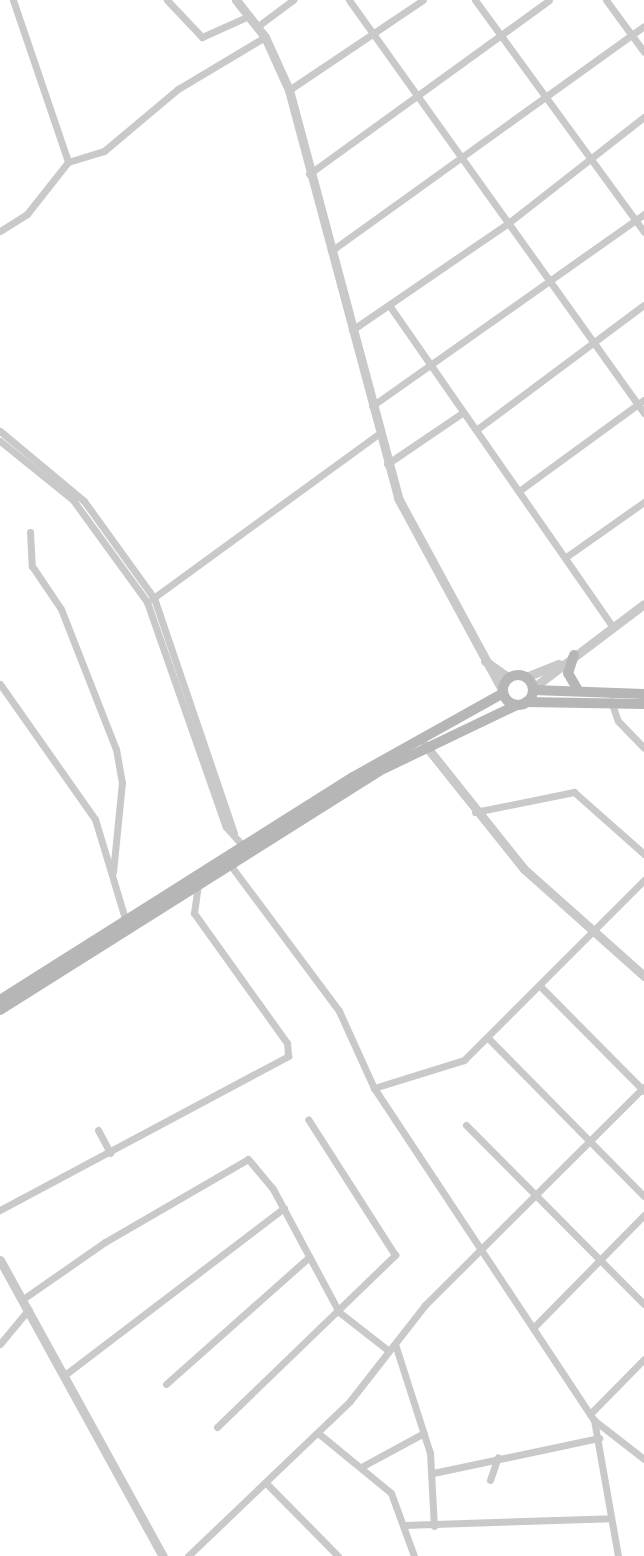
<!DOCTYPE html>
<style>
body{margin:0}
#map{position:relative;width:644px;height:1556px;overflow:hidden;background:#fff;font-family:"Golos Text",sans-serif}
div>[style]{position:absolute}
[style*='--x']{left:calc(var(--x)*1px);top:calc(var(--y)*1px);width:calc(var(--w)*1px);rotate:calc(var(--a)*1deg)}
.minor>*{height:7px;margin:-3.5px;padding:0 3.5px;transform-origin:3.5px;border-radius:3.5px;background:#c9c9c9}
.tertiary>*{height:9px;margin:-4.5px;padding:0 4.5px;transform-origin:4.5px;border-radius:4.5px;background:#c9c9c9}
.secondary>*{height:10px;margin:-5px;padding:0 5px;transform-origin:5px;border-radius:5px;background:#b6b6b6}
.secondary>.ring{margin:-5px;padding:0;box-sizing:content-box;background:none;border:10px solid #b6b6b6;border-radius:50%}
span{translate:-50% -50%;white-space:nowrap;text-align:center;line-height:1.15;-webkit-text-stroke:8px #fff;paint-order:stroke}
</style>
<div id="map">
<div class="minor">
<div style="--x:13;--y:0;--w:171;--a:71.2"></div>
<div style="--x:167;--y:0;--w:51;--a:46.6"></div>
<div style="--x:202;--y:37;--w:51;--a:-24.1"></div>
<div style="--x:349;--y:0;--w:508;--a:54.46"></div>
<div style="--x:475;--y:0;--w:287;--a:53.9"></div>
<div style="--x:606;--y:0;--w:64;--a:53.8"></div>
<div style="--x:258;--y:26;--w:44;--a:-36.6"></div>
<div style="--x:289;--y:90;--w:161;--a:-33.9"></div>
<div style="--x:309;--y:174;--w:296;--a:-35.9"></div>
<div style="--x:0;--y:231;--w:32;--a:-32"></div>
<div style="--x:27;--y:214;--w:66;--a:-51.7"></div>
<div style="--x:68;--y:162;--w:38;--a:-17"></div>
<div style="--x:104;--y:151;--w:97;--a:-40"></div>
<div style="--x:178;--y:89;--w:101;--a:-30.9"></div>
<div style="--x:331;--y:251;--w:385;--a:-35.7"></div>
<div style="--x:389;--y:305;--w:391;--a:55.2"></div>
<div style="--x:352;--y:330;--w:188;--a:-34.4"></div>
<div style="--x:507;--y:224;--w:174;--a:-38"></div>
<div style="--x:372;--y:406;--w:333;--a:-35.2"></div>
<div style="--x:476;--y:430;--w:209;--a:-36.7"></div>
<div style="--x:0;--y:431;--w:109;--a:39.8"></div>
<div style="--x:84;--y:501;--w:120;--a:54.2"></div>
<div style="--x:154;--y:598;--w:248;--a:71.2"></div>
<div style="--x:0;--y:441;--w:94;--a:38.9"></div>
<div style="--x:73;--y:500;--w:126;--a:54"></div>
<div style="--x:147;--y:602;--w:238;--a:70.7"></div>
<div style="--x:226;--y:827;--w:27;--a:48"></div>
<div style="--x:387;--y:464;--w:91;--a:-34.2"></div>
<div style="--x:519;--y:491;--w:155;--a:-36.1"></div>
<div style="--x:30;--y:532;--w:34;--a:87"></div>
<div style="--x:32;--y:566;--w:52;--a:56"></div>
<div style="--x:61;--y:609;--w:150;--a:68.6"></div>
<div style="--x:116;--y:749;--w:34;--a:80"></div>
<div style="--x:122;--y:782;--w:90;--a:95.7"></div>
<div style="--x:566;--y:557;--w:95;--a:-35.2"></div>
<div style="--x:152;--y:599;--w:278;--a:-36.1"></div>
<div style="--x:0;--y:684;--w:165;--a:54.9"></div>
<div style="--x:95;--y:819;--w:108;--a:73.2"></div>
<div style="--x:611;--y:701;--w:21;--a:71"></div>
<div style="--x:618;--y:721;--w:37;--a:46"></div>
<div style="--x:475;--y:812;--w:101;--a:-11.4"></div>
<div style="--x:574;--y:792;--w:94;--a:41.5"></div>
<div style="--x:231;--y:866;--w:181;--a:53.3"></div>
<div style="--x:339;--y:1011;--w:85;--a:65.6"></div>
<div style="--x:374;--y:1088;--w:398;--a:56.5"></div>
<div style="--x:594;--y:1420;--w:138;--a:80"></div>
<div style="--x:541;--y:987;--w:146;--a:45.3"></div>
<div style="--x:488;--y:1038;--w:222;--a:45.4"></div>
<div style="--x:374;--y:1088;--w:94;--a:-17.3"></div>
<div style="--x:464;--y:1060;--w:255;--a:-45"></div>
<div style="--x:466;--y:1125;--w:252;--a:45.2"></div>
<div style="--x:98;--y:1130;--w:26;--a:62"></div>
<div style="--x:0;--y:1210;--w:327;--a:-28.1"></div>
<div style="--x:288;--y:1056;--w:13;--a:-94"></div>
<div style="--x:287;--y:1043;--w:160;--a:-125.6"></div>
<div style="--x:194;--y:913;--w:27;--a:-82"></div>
<div style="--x:23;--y:1299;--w:100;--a:-34.8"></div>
<div style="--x:105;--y:1242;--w:165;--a:-30.1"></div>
<div style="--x:248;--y:1159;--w:39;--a:50"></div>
<div style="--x:273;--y:1189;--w:140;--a:61.8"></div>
<div style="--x:339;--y:1312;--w:63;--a:38"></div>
<div style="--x:535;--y:1326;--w:156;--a:-45.5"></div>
<div style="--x:0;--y:1344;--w:45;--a:-50.4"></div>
<div style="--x:395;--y:1344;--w:114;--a:72.2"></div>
<div style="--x:430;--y:1453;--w:73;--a:86.9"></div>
<div style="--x:66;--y:1374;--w:274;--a:-37.3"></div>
<div style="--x:166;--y:1384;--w:190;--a:-41.6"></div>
<div style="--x:590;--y:1414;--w:77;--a:-45.5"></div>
<div style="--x:595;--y:1421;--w:62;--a:37.8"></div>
<div style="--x:217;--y:1427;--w:248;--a:-44"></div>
<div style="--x:395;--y:1255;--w:161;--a:-122.6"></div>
<div style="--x:318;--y:1433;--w:94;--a:39.4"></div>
<div style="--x:391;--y:1493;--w:67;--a:69.9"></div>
<div style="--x:363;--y:1466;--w:69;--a:-28.4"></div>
<div style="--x:433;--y:1473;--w:170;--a:-11.9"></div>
<div style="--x:490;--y:1480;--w:24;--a:-71"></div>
<div style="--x:267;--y:1484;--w:101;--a:45.4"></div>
<div style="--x:404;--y:1525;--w:207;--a:-1.9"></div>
<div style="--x:188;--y:1556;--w:224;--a:-43.7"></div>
<div style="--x:350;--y:1401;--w:122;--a:-52"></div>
<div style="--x:425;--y:1305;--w:309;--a:-44.9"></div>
</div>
<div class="tertiary">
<div style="--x:236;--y:0;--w:47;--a:51.9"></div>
<div style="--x:265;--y:37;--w:58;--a:65.6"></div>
<div style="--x:289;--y:90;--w:422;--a:75"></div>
<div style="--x:398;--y:498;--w:220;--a:61.5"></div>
<div style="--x:485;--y:661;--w:29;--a:35"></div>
<div style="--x:526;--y:677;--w:35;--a:-22"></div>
<div style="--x:533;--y:688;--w:139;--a:-37.1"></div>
<div style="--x:425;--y:745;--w:159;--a:51.4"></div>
<div style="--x:524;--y:869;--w:161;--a:41.7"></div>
<div style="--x:0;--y:1260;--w:338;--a:61.2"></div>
</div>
<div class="secondary">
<div style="--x:574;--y:655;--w:19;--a:108"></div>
<div style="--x:568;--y:673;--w:20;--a:60"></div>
<div class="ring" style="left:503px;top:675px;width:20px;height:20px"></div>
<div style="--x:533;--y:690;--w:111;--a:2.1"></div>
<div style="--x:526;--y:702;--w:118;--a:1"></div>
<div style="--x:0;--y:1000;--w:418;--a:-32.3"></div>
<div style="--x:353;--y:777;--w:172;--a:-29.2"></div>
<div style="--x:0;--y:1010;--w:448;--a:-32.2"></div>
<div style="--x:379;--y:771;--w:153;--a:-25.6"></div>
</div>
</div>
